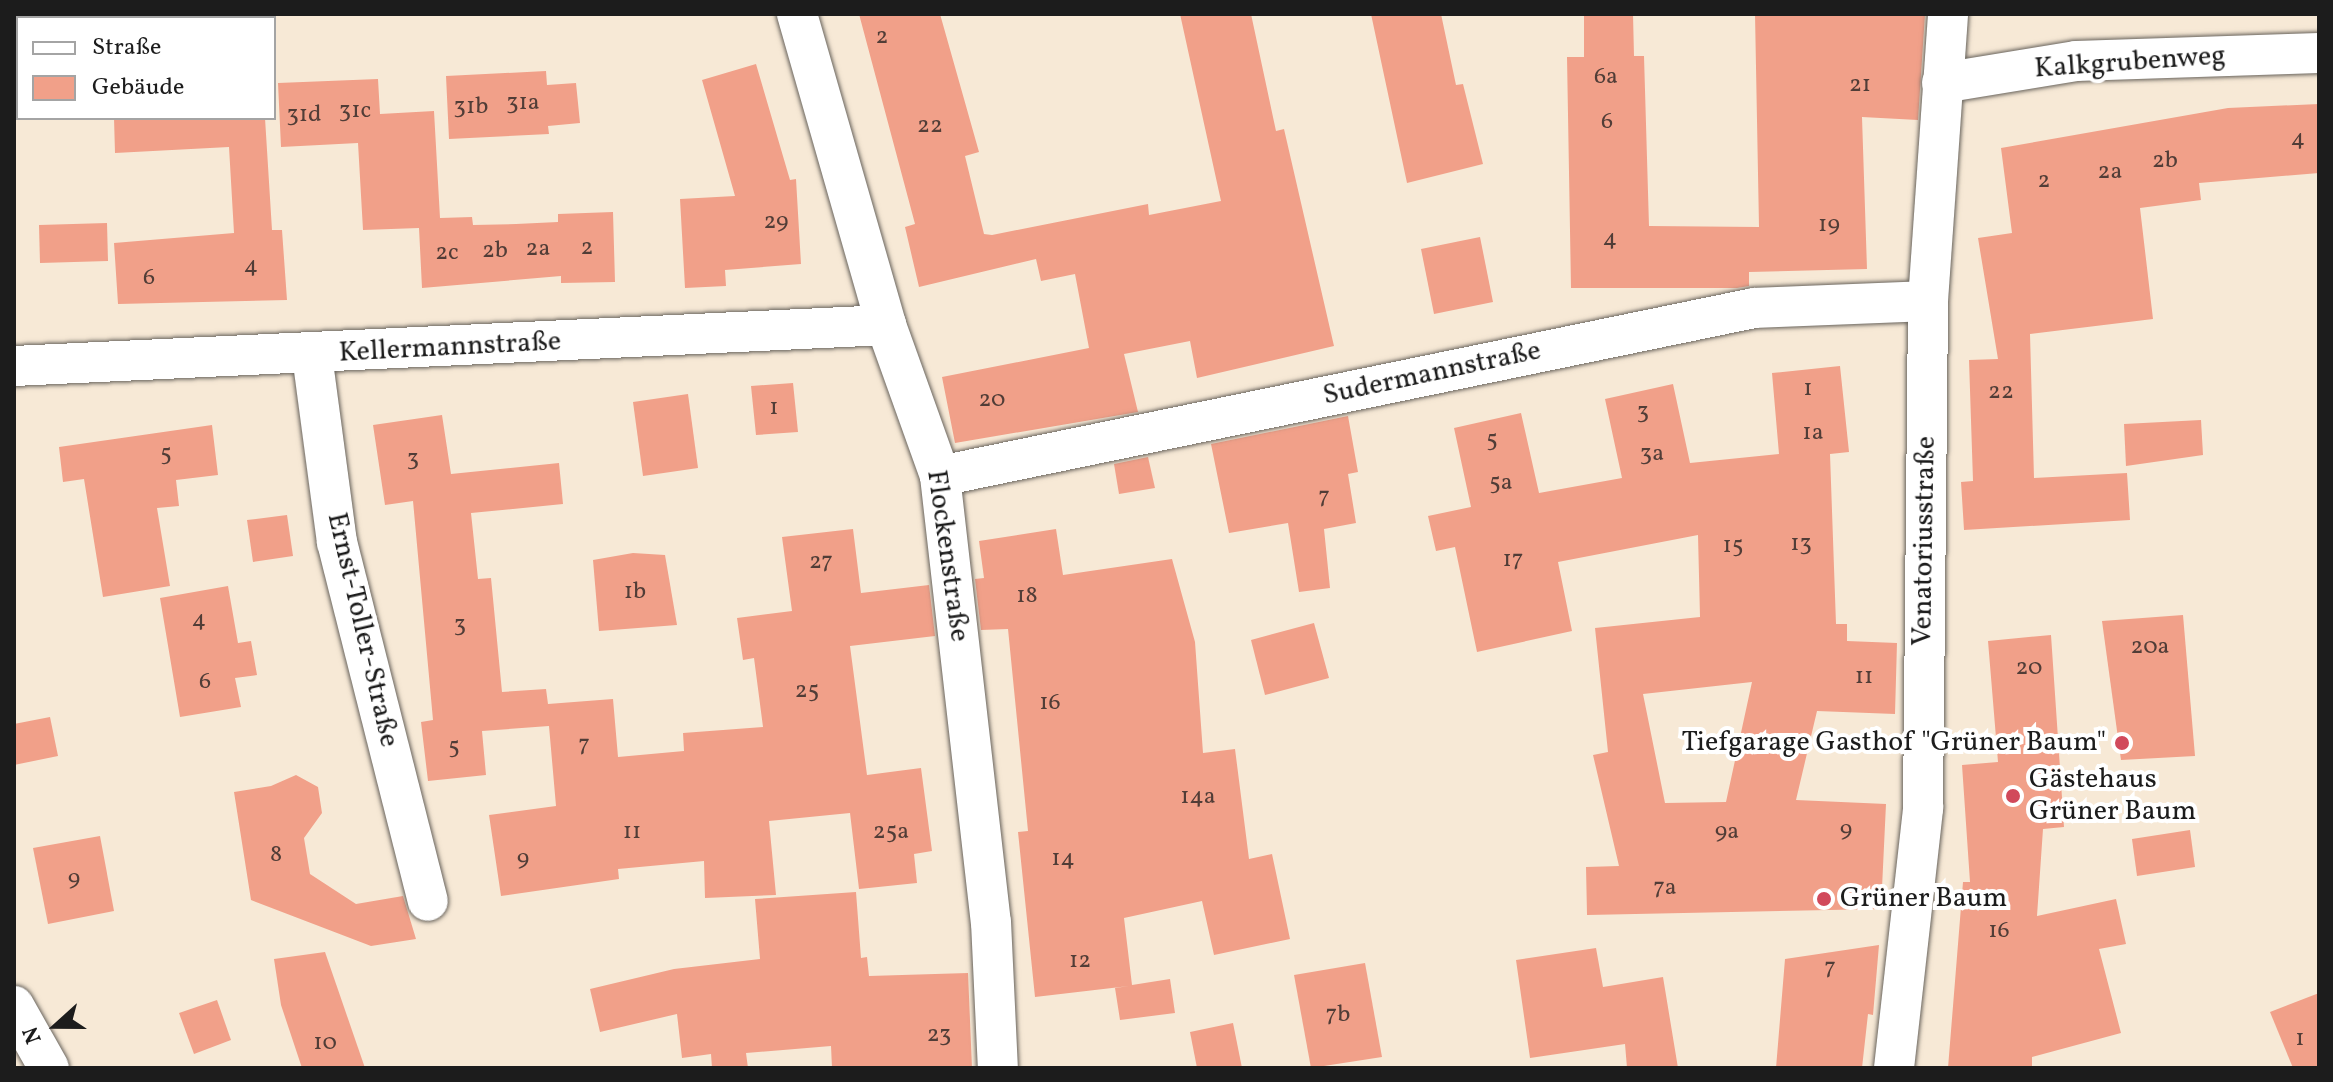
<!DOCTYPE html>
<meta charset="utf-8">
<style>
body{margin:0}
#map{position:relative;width:2333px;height:1082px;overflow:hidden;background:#f7e9d6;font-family:Vollkorn,serif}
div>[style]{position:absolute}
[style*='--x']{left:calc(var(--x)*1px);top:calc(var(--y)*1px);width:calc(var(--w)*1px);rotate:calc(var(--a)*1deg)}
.building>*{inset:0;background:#f1a089}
.roads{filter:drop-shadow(0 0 2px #69645d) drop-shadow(0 0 2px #69645d)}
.minor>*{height:40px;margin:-20px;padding:0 20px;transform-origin:20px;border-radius:20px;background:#fff}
.dots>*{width:22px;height:22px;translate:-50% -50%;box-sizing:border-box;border:4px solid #fff;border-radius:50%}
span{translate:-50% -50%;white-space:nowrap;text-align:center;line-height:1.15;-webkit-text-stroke:8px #fff;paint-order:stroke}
.number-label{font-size:24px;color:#513d37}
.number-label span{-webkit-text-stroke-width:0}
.street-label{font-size:28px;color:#1c1c1c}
.poi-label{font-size:28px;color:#1c1c1c}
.right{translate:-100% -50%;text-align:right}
.left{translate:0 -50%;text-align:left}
.frame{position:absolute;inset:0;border:16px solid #1c1c1c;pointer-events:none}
.legend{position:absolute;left:16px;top:16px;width:260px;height:104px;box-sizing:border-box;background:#fff;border:2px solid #a4a4a4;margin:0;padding:10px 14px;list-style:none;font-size:24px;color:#1c1c1c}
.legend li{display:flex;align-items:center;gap:16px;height:40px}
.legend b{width:40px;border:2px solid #a4a4a4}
.north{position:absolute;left:16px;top:986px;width:80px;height:80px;-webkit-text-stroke:6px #fff;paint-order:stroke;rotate:249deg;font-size:22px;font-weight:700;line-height:32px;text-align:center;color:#1c1c1c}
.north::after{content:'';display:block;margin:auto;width:28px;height:36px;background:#1c1c1c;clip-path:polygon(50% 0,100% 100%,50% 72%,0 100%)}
</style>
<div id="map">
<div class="building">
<div style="clip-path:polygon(859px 14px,940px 14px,979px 152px,965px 156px,984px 234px,992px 235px,1148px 204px,1149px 215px,1221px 201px,1180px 14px,1251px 14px,1276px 131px,1284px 129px,1334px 346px,1197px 378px,1190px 341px,1124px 354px,1138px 412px,955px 443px,942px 377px,1089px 348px,1075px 274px,1041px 281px,1036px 259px,919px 287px,905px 227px,915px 224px)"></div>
<div style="clip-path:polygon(1371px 14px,1441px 14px,1456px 85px,1463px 84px,1483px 164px,1407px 183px)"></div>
<div style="clip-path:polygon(1584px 14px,1633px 14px,1634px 56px,1644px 56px,1649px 226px,1759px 227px,1755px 14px,1925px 14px,1918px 120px,1862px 117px,1867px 269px,1749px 272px,1749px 286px,1737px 288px,1571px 288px,1567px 57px,1584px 57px)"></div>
<div style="clip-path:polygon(756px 64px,790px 180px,796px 179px,801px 264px,725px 270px,726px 286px,685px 288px,680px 199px,735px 196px,702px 80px)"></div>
<div style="clip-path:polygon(546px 71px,547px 85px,576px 83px,580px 123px,548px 126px,549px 134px,449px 139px,446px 76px)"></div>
<div style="clip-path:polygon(378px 79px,380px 114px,434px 111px,440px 218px,472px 217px,473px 225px,516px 224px,558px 222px,558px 214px,613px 212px,615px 282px,561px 283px,561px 276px,422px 288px,419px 228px,363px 230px,358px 143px,281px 147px,278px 83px)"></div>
<div style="clip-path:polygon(2319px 104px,2319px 173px,2199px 183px,2201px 200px,2140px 208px,2153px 319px,2030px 334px,2034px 478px,2127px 473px,2130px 520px,1964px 530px,1961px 482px,1973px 481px,1969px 360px,1998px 359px,1978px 238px,2012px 233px,2001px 148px,2228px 108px)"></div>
<div style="clip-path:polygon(114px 118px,265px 118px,272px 230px,282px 230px,287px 300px,118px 304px,114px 243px,234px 233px,229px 147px,115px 153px)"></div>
<div style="clip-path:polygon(107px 223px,108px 261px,40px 263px,39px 225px)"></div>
<div style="clip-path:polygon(1480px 237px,1493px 302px,1434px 314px,1421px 249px)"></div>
<div style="clip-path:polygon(evenodd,1840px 366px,1849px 452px,1830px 454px,1836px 624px,1847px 624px,1847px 641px,1897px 643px,1895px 714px,1817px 711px,1796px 800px,1886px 804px,1881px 909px,1587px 915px,1586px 867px,1619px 866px,1593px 755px,1608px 752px,1595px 628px,1700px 617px,1698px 535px,1558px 562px,1572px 631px,1477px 652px,1455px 547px,1436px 551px,1428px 516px,1471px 507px,1454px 428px,1521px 413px,1539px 493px,1622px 478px,1605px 399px,1673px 384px,1690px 463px,1779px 454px,1772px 373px,1840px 366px,1752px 682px,1726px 802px,1665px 803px,1643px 694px,1752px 682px)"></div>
<div style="clip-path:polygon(793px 383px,798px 432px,756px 435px,751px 386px)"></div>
<div style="clip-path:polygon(688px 394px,698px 468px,643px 476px,633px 402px)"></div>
<div style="clip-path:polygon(442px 415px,451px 474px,559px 463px,563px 504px,471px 513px,478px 579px,491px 578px,502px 692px,546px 689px,548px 704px,613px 699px,618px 757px,684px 751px,683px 733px,763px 727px,754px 658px,743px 660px,737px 618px,792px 611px,782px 537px,853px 529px,861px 593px,929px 585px,935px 636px,850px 646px,867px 775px,921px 768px,932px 851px,914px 854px,917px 883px,859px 889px,850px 813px,769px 821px,776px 895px,705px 898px,704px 861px,618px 869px,619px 879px,501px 896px,489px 815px,556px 806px,549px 726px,482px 731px,486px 775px,428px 781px,421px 722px,433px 720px,413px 501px,385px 505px,373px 425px)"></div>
<div style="clip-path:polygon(1348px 416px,1358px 472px,1348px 474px,1356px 523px,1324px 529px,1330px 588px,1299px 592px,1288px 523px,1229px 533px,1211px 444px)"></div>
<div style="clip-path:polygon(2201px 420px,2203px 455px,2126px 466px,2124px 424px)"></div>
<div style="clip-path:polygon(212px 425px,218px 475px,176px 480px,179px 506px,157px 508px,170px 586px,103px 597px,84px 479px,63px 482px,59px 447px)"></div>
<div style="clip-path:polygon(1148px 457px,1155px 488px,1119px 494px,1114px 464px)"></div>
<div style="clip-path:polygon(287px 515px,293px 556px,253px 562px,247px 520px)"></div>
<div style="clip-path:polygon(1056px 529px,1063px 575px,1172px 559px,1195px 642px,1203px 753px,1235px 749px,1249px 859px,1272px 854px,1290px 939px,1214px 955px,1202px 901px,1124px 918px,1132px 985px,1170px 979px,1175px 1013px,1120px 1020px,1115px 988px,1129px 986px,1035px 997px,1018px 832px,1028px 831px,1008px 629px,981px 630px,975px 579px,984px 578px,979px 541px)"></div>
<div style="clip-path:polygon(633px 553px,665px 555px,677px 625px,599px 631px,593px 560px)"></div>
<div style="clip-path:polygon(228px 586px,238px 643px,251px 641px,257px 675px,235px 678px,241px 707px,180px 717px,160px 598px)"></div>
<div style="clip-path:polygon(2183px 615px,2195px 756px,2121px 760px,2102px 621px)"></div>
<div style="clip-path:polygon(1314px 623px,1329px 678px,1265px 695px,1251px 640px)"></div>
<div style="clip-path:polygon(2051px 635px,2064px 827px,2043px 829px,2037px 916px,2116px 899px,2126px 944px,2099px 949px,2121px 1033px,2032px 1057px,2032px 1068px,1948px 1068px,1963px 882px,1970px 882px,1962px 765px,1998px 762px,1988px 641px)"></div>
<div style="clip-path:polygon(50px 717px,58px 756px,14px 765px,14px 724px)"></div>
<div style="clip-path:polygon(296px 775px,318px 787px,322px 813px,304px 838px,310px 874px,356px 904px,403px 896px,416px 939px,371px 946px,251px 900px,234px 792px,271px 786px)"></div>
<div style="clip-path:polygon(2190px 830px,2195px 867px,2137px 876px,2132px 839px)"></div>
<div style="clip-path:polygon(100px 836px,114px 911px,48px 924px,33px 848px)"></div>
<div style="clip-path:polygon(856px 892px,861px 958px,867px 957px,869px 976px,968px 973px,972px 1068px,832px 1068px,831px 1046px,746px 1053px,748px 1068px,712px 1068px,711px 1054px,682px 1058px,677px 1014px,600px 1032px,590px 989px,674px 969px,760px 959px,755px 899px)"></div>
<div style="clip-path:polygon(1879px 945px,1873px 1015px,1868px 1014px,1862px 1068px,1776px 1068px,1785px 959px)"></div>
<div style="clip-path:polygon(1596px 948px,1603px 987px,1663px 977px,1678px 1068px,1627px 1068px,1625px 1044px,1530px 1058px,1516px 960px)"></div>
<div style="clip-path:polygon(325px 952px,365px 1068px,302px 1068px,281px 1005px,274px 959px)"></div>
<div style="clip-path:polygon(1365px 963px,1382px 1057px,1311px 1068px,1294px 975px)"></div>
<div style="clip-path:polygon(2319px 993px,2319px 1068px,2293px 1068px,2270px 1012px)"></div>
<div style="clip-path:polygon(217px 1000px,231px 1040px,194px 1054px,179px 1013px)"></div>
<div style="clip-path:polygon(1233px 1023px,1242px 1068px,1197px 1068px,1190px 1032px)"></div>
</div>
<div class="roads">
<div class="minor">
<div style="--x:797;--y:14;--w:323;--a:74"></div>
<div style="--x:886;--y:325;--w:160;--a:70.3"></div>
<div style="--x:940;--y:476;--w:449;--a:83.5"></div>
<div style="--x:991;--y:922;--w:146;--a:87.3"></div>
<div style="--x:1942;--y:83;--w:136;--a:-9.3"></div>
<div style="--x:2076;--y:61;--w:243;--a:-1.9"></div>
<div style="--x:312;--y:355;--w:189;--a:82.4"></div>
<div style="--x:337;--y:542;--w:370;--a:75.8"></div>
<div style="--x:14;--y:366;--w:873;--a:-2.69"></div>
<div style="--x:940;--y:476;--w:831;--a:-11.66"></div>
<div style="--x:1754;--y:308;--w:174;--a:-2.3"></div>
<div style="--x:14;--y:1006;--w:71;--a:60.6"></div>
<div style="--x:1894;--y:1068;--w:262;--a:-83.6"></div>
<div style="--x:1923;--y:808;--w:507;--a:-89.43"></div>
<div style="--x:1928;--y:301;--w:288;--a:-86"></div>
</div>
</div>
<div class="dots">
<div style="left:2122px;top:743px;background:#d1495b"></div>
<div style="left:2013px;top:796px;background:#d1495b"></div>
<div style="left:1824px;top:899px;background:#d1495b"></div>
</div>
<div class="number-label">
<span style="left:882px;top:38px">2</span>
<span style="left:1606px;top:78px">6a</span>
<span style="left:1860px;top:86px">21</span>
<span style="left:523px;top:104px">31a</span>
<span style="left:471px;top:108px">31b</span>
<span style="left:355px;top:112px">31c</span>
<span style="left:304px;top:116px">31d</span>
<span style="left:1607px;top:123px">6</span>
<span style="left:930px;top:127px">22</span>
<span style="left:2298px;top:140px">4</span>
<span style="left:2165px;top:162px">2b</span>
<span style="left:2110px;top:173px">2a</span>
<span style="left:2044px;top:182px">2</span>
<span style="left:776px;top:223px">29</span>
<span style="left:1829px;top:226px">19</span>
<span style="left:1610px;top:240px">4</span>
<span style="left:587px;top:249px">2</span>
<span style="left:538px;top:250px">2a</span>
<span style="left:495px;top:252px">2b</span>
<span style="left:447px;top:254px">2c</span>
<span style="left:251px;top:267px">4</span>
<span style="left:149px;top:279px">6</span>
<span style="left:1808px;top:390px">1</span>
<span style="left:2001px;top:393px">22</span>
<span style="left:992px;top:401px">20</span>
<span style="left:774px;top:409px">1</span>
<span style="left:1643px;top:413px">3</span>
<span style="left:1813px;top:434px">1a</span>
<span style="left:1492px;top:441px">5</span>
<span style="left:166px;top:455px">5</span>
<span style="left:1652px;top:455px">3a</span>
<span style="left:413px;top:460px">3</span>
<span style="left:1501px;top:484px">5a</span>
<span style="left:1324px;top:498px">7</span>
<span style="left:1801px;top:545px">13</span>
<span style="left:1733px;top:547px">15</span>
<span style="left:1513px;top:561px">17</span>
<span style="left:821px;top:563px">27</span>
<span style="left:635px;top:593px">1b</span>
<span style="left:1027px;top:597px">18</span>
<span style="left:199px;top:621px">4</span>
<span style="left:460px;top:626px">3</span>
<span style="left:2150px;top:648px">20a</span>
<span style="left:2029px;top:669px">20</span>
<span style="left:1864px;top:678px">11</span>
<span style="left:205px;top:683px">6</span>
<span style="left:807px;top:692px">25</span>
<span style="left:1050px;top:704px">16</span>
<span style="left:584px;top:746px">7</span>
<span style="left:454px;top:748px">5</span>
<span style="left:1198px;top:798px">14a</span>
<span style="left:1846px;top:831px">9</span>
<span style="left:632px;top:833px">11</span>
<span style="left:891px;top:833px">25a</span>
<span style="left:1727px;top:833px">9a</span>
<span style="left:276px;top:856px">8</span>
<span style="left:523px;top:860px">9</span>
<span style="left:1063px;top:860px">14</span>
<span style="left:74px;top:880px">9</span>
<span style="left:1665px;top:889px">7a</span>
<span style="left:1999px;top:932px">16</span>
<span style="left:1080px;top:962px">12</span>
<span style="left:1830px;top:969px">7</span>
<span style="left:1338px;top:1016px">7b</span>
<span style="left:939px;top:1036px">23</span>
<span style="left:2300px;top:1040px">1</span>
<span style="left:325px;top:1044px">10</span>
</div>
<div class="street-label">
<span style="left:2130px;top:63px;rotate:-4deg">Kalkgrubenweg</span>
<span style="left:450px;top:348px;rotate:-3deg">Kellermannstraße</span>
<span style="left:1432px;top:374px;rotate:-12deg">Sudermannstraße</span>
<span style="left:1925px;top:541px;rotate:-89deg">Venatoriusstraße</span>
<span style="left:947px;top:556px;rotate:82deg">Flockenstraße</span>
<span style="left:362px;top:630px;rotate:77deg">Ernst-Toller-Straße</span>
</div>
<div class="poi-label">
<span class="right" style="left:2106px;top:743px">Tiefgarage Gasthof "Grüner Baum"</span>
<span class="left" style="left:2029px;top:796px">Gästehaus<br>Grüner Baum</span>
<span class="left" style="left:1840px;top:899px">Grüner Baum</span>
</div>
<div class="frame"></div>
<ul class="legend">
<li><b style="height:10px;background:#fff"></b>Straße</li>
<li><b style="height:22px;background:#f1a089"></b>Gebäude</li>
</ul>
<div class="north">N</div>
</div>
